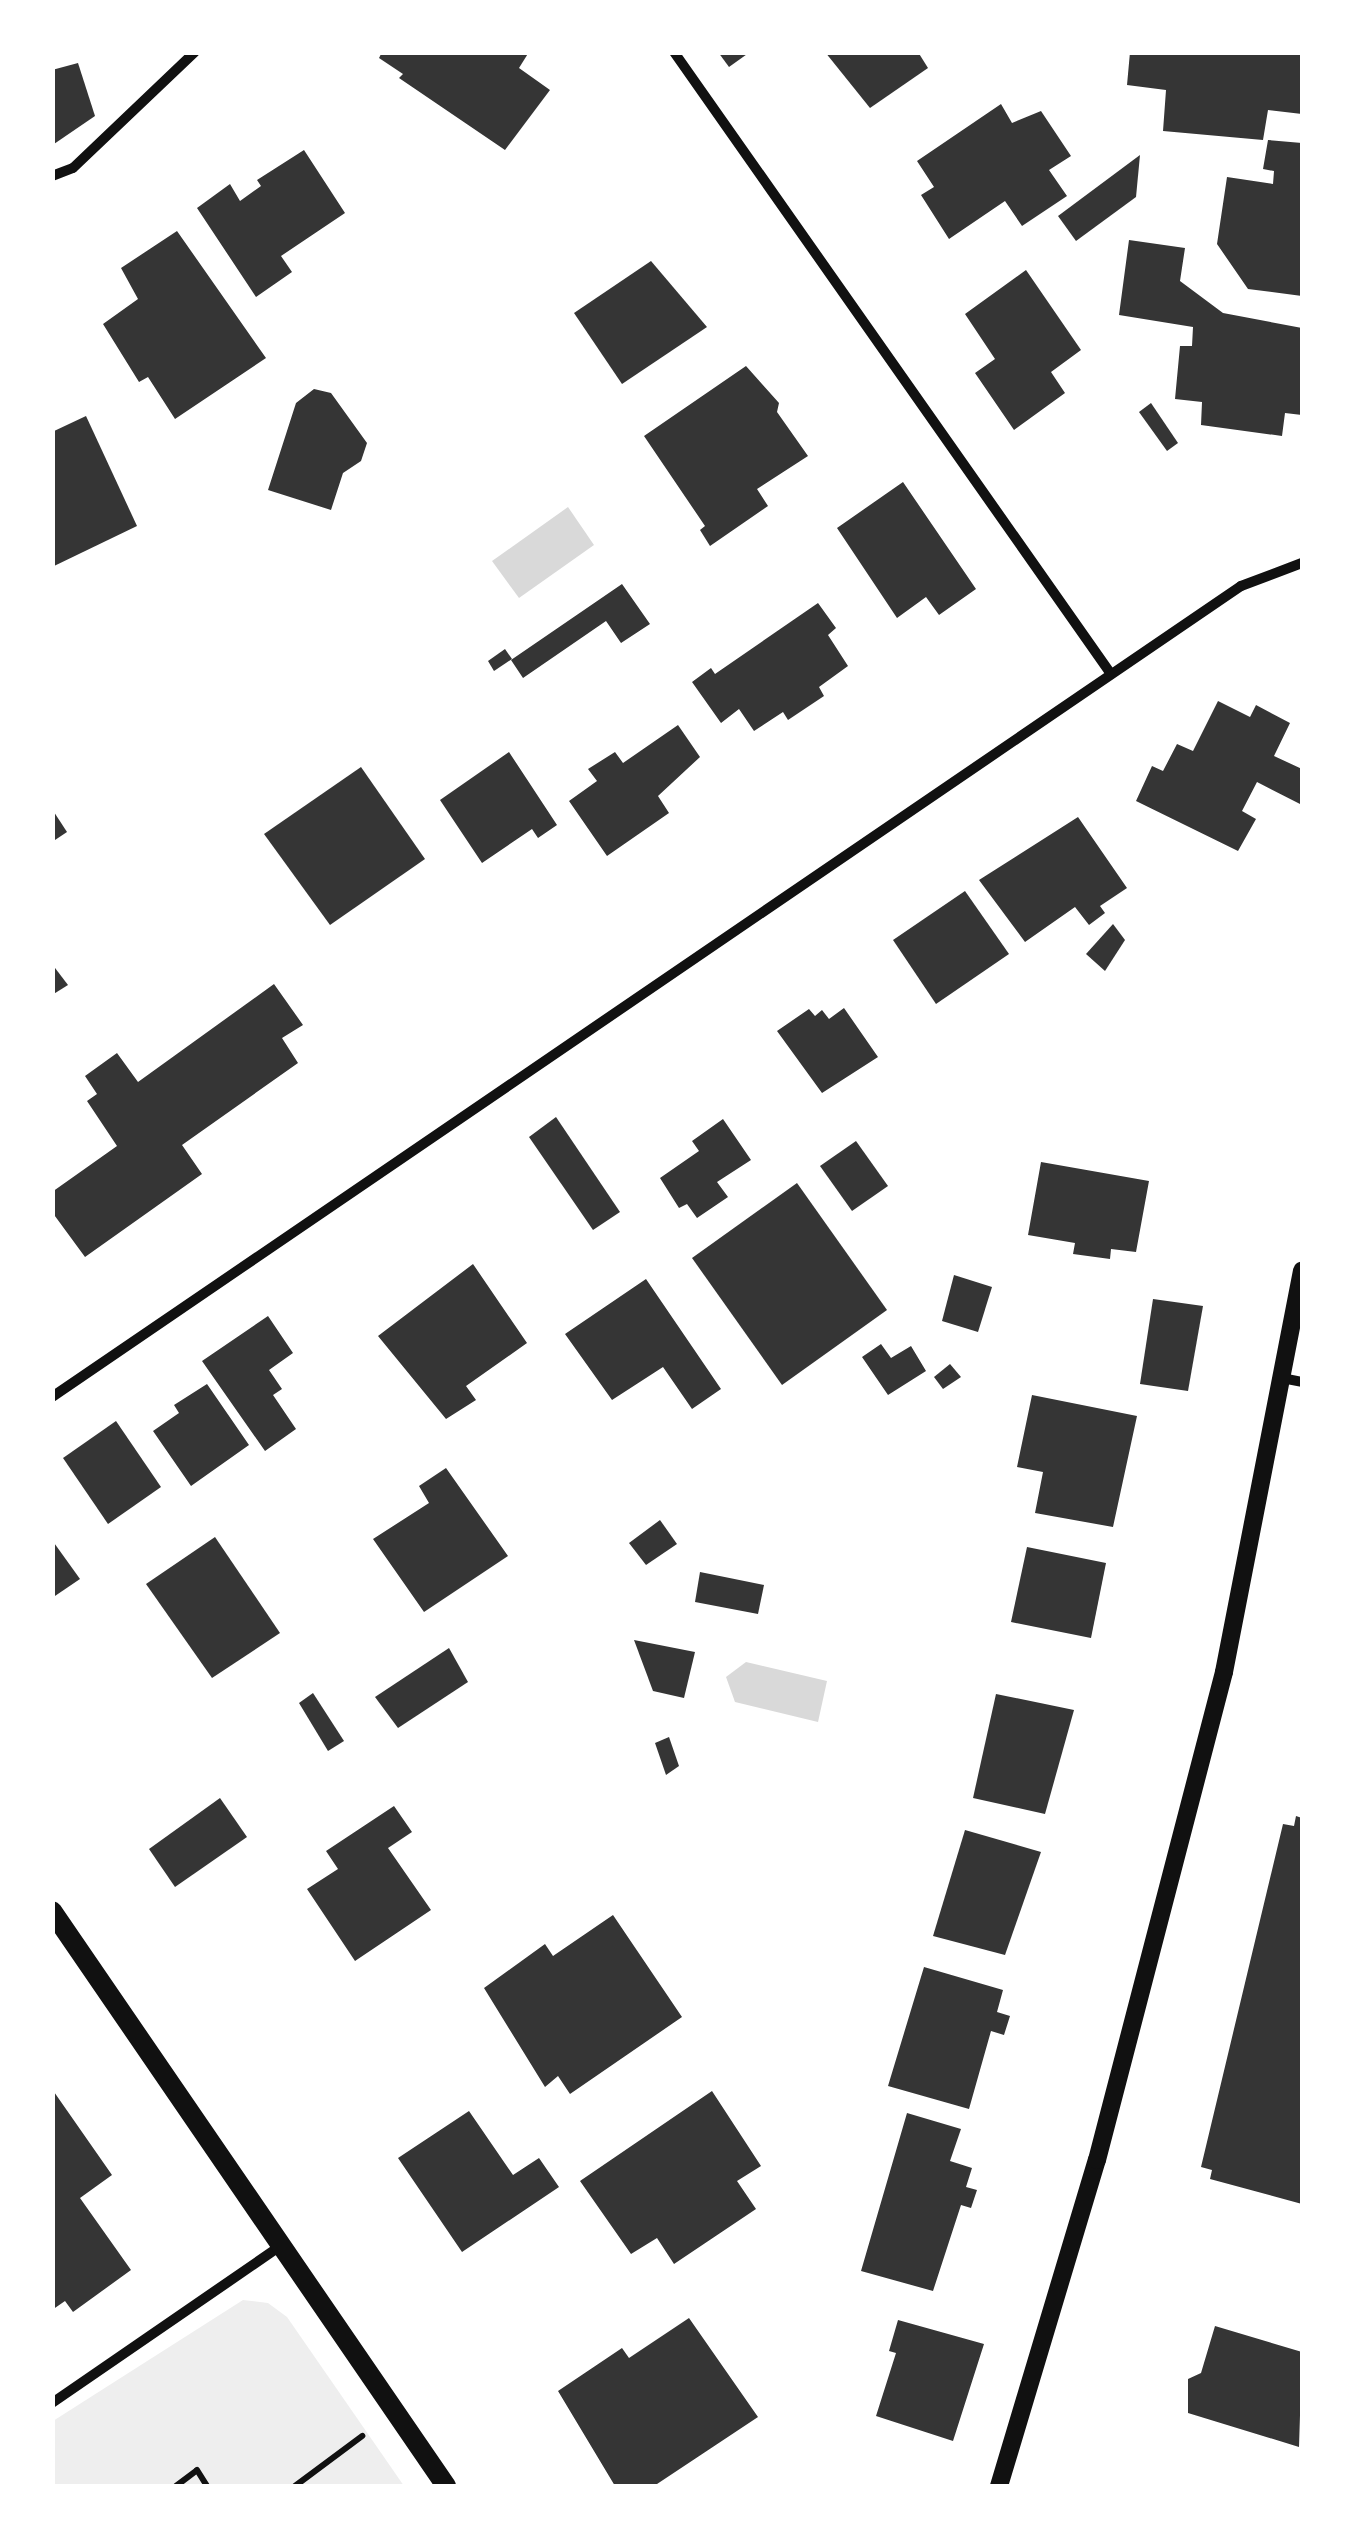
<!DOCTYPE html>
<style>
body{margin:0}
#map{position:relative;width:1355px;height:2539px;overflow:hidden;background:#fff;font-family:Inter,sans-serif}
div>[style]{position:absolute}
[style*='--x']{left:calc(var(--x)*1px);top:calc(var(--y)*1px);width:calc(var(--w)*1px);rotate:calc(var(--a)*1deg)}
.green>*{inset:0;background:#eee}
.water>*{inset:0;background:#d9d9d9}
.building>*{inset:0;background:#353535}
.path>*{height:6px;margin:-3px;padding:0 3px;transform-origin:3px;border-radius:3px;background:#111}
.minor>*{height:10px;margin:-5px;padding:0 5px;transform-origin:5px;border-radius:5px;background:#111}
.tertiary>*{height:18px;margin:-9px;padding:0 9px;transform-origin:9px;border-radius:9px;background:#111}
.secondary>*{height:20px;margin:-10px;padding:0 10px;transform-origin:10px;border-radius:10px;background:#111}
span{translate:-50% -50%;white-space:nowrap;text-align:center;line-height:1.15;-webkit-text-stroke:10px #fff;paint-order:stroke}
.frame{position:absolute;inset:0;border:55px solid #fff;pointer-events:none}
</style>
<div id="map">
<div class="green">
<div style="clip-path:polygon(243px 2300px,268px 2303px,287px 2317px,404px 2486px,53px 2486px,53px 2421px)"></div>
</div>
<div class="water">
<div style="clip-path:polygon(568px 507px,594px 545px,519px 598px,492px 561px)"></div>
<div style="clip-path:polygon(746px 1662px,827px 1681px,818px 1722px,735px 1702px,726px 1677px)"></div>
</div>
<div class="building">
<div style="clip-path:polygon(382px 52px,529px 52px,519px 68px,550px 90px,505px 150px,399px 78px,403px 74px,379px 58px)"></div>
<div style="clip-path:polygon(718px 52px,750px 52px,729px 67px)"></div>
<div style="clip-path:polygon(825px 52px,918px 52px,928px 68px,870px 108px)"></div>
<div style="clip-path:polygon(1130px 52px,1302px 52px,1302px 114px,1268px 110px,1263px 140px,1163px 131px,1166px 90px,1127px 85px)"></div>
<div style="clip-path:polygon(78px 63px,95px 116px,54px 144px,52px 70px)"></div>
<div style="clip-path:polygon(1001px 104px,1012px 123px,1041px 111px,1071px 156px,1049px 170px,1067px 196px,1022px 226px,1005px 201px,949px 239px,921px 195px,934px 187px,917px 161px)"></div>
<div style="clip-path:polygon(1268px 140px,1302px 143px,1302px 296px,1248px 289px,1217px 244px,1227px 177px,1273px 184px,1274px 171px,1263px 169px)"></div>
<div style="clip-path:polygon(304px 150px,345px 213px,281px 256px,292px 272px,256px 297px,197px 208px,230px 184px,240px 201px,261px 186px,257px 180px)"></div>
<div style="clip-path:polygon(1140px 155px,1136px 197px,1076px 241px,1058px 216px)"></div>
<div style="clip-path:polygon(177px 231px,266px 358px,175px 419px,148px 377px,139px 382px,103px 324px,138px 299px,121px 268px)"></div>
<div style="clip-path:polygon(1129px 240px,1185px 248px,1180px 281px,1223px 313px,1302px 328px,1302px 415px,1285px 413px,1282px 436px,1201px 425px,1202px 402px,1175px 399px,1180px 346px,1192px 346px,1193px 327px,1119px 315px)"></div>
<div style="clip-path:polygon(651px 261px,707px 327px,622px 384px,574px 313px)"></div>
<div style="clip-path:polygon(1026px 270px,1081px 350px,1051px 372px,1065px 393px,1014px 430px,975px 373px,995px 359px,965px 314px)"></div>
<div style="clip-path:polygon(746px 366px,779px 403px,777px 412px,808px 456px,757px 489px,768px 506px,710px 546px,700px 530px,705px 526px,644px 436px)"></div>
<div style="clip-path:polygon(314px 389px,331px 393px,367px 443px,361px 461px,343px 473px,331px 510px,268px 490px,296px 403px)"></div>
<div style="clip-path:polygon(1151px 403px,1178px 443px,1167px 451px,1139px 412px)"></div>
<div style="clip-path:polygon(86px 416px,137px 526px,52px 567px,52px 432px)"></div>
<div style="clip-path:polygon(903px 482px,976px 589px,939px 615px,926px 597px,897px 618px,837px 528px)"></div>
<div style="clip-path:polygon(622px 584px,650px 624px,621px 643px,606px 621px,523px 678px,511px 660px)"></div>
<div style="clip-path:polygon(818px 603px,836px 628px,828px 635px,848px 666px,819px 687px,824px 696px,788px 720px,783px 712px,754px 731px,739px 709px,721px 723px,692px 682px,711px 668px,715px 674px)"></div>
<div style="clip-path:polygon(505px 649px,512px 659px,494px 671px,488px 661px)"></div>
<div style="clip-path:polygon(1218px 701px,1250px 717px,1256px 705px,1290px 723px,1274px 756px,1302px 769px,1302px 805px,1257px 782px,1242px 811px,1256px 819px,1238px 851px,1136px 801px,1152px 766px,1163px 771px,1177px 744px,1193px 751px)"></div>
<div style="clip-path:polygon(678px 725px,700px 757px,658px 796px,669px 813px,607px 856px,569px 801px,597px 781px,588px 769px,615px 752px,623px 763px)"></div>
<div style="clip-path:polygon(509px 752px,557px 825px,538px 838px,532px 829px,482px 863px,440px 800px)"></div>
<div style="clip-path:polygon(361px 767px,425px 859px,330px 925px,264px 834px)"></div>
<div style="clip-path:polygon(52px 809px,67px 832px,52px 842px)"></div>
<div style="clip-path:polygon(1078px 817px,1127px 888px,1100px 906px,1105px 913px,1089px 925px,1075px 907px,1025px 942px,979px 880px)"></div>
<div style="clip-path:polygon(965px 891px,1009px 954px,936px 1004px,893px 940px)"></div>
<div style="clip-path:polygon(1113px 924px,1125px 940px,1105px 971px,1086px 954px)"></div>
<div style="clip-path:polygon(52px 964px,68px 985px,52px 995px)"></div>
<div style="clip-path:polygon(274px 984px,303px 1025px,282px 1038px,298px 1063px,182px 1145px,202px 1174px,85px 1257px,52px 1212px,52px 1192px,117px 1146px,87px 1101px,97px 1094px,85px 1076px,117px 1053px,138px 1082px)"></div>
<div style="clip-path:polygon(844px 1008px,878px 1057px,822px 1093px,777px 1031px,809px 1009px,815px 1016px,822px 1010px,829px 1019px)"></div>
<div style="clip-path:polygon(556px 1117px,620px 1212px,593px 1230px,529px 1137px)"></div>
<div style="clip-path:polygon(723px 1119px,751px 1160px,717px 1182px,728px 1197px,697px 1218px,687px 1204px,679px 1208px,660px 1178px,699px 1151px,692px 1141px)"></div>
<div style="clip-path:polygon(856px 1141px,888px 1186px,852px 1211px,820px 1166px)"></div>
<div style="clip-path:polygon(1041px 1162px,1149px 1181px,1136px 1252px,1111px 1249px,1110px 1259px,1073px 1254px,1075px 1243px,1028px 1235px)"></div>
<div style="clip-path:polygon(797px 1183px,887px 1310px,782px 1385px,692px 1258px)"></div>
<div style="clip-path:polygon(473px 1264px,527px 1343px,466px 1386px,476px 1400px,446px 1419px,378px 1336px)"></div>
<div style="clip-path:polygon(954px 1275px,992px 1287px,978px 1332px,942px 1321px)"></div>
<div style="clip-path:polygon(646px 1279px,721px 1389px,692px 1409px,663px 1367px,612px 1400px,565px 1334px)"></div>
<div style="clip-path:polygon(1153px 1299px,1203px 1306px,1188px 1391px,1140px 1384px)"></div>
<div style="clip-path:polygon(268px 1316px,293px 1353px,269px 1370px,282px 1389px,273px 1395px,296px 1429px,265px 1451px,202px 1361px)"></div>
<div style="clip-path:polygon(881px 1344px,891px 1358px,911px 1346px,926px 1371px,888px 1395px,862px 1357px)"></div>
<div style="clip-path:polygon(950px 1364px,961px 1377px,943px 1389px,934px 1377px)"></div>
<div style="clip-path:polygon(207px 1384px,249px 1445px,191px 1486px,153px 1431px,179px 1413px,174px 1405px)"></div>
<div style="clip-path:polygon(1032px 1395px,1137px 1416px,1113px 1527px,1035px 1513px,1043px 1472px,1017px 1467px)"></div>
<div style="clip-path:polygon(116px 1421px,161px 1487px,108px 1524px,63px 1458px)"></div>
<div style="clip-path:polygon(446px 1468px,508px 1556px,424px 1612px,373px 1539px,429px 1503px,419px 1486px)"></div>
<div style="clip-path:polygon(660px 1520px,677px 1544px,646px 1565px,629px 1543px)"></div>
<div style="clip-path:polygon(215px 1537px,280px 1633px,212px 1678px,146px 1584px)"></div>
<div style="clip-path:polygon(52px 1540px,80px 1579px,52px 1598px)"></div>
<div style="clip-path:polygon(1027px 1547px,1106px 1563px,1091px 1638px,1011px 1622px)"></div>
<div style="clip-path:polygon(700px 1572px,764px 1585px,758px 1614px,695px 1602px)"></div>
<div style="clip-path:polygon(634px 1640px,695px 1652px,684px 1698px,653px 1691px)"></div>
<div style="clip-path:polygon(449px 1648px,468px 1682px,398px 1728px,375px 1697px)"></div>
<div style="clip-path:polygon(313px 1693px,344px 1741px,328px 1751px,299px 1703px)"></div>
<div style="clip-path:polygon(996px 1694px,1074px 1710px,1045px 1814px,973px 1798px)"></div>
<div style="clip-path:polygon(669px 1737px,679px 1766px,666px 1775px,655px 1743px)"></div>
<div style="clip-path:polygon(220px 1798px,247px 1837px,175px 1887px,149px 1849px)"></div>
<div style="clip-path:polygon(394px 1806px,412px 1832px,388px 1848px,431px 1910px,355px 1961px,307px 1889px,338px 1869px,326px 1851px)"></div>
<div style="clip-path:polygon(1296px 1816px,1302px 1818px,1302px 2204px,1210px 2179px,1212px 2170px,1201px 2167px,1283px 1824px,1294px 1826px)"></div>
<div style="clip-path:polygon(965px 1830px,1041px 1852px,1005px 1955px,933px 1936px)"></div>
<div style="clip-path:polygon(613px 1915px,682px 2017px,570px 2094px,558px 2076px,545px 2087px,484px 1988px,545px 1944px,553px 1956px)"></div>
<div style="clip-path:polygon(924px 1967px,1003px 1990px,997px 2012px,1010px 2016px,1004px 2035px,991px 2031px,969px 2109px,888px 2086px)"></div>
<div style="clip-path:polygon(52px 2089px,112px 2175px,80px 2198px,131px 2270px,73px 2312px,65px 2301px,52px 2310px)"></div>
<div style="clip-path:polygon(712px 2091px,761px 2166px,737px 2181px,756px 2209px,674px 2264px,657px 2238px,631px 2254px,580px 2181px)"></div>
<div style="clip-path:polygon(469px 2111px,513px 2175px,539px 2158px,559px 2187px,462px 2252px,398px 2158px)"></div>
<div style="clip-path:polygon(907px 2113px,961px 2129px,950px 2161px,972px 2168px,966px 2187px,977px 2190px,971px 2208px,961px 2205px,933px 2291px,861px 2271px)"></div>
<div style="clip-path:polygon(689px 2318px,758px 2417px,654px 2486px,615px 2486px,558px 2391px,622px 2348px,629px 2358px)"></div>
<div style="clip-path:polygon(898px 2320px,984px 2344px,953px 2441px,876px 2416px,896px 2353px,889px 2351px)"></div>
<div style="clip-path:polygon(1215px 2326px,1302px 2352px,1299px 2447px,1188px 2413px,1188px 2379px,1201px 2373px)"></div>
</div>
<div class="path">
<div style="--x:176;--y:2486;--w:26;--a:-37"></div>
<div style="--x:197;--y:2470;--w:19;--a:58"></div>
<div style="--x:295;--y:2486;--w:84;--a:-36.7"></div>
</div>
<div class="minor">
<div style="--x:674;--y:52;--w:760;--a:54.91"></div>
<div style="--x:52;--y:176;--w:22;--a:-21"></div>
<div style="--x:73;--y:168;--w:168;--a:-43.6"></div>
<div style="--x:1282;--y:1378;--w:20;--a:11"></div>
<div style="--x:52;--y:1397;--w:1439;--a:-34.3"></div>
<div style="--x:1241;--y:586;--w:65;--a:-20.7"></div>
<div style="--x:52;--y:2403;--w:275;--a:-34.5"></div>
</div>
<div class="tertiary">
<div style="--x:999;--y:2486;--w:340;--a:-73.3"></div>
<div style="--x:1097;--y:2160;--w:504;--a:-75.41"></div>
<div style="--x:1224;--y:1672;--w:409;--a:-79"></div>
</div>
<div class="secondary">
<div style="--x:52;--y:1911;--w:697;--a:55.58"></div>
</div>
<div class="frame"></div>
</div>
